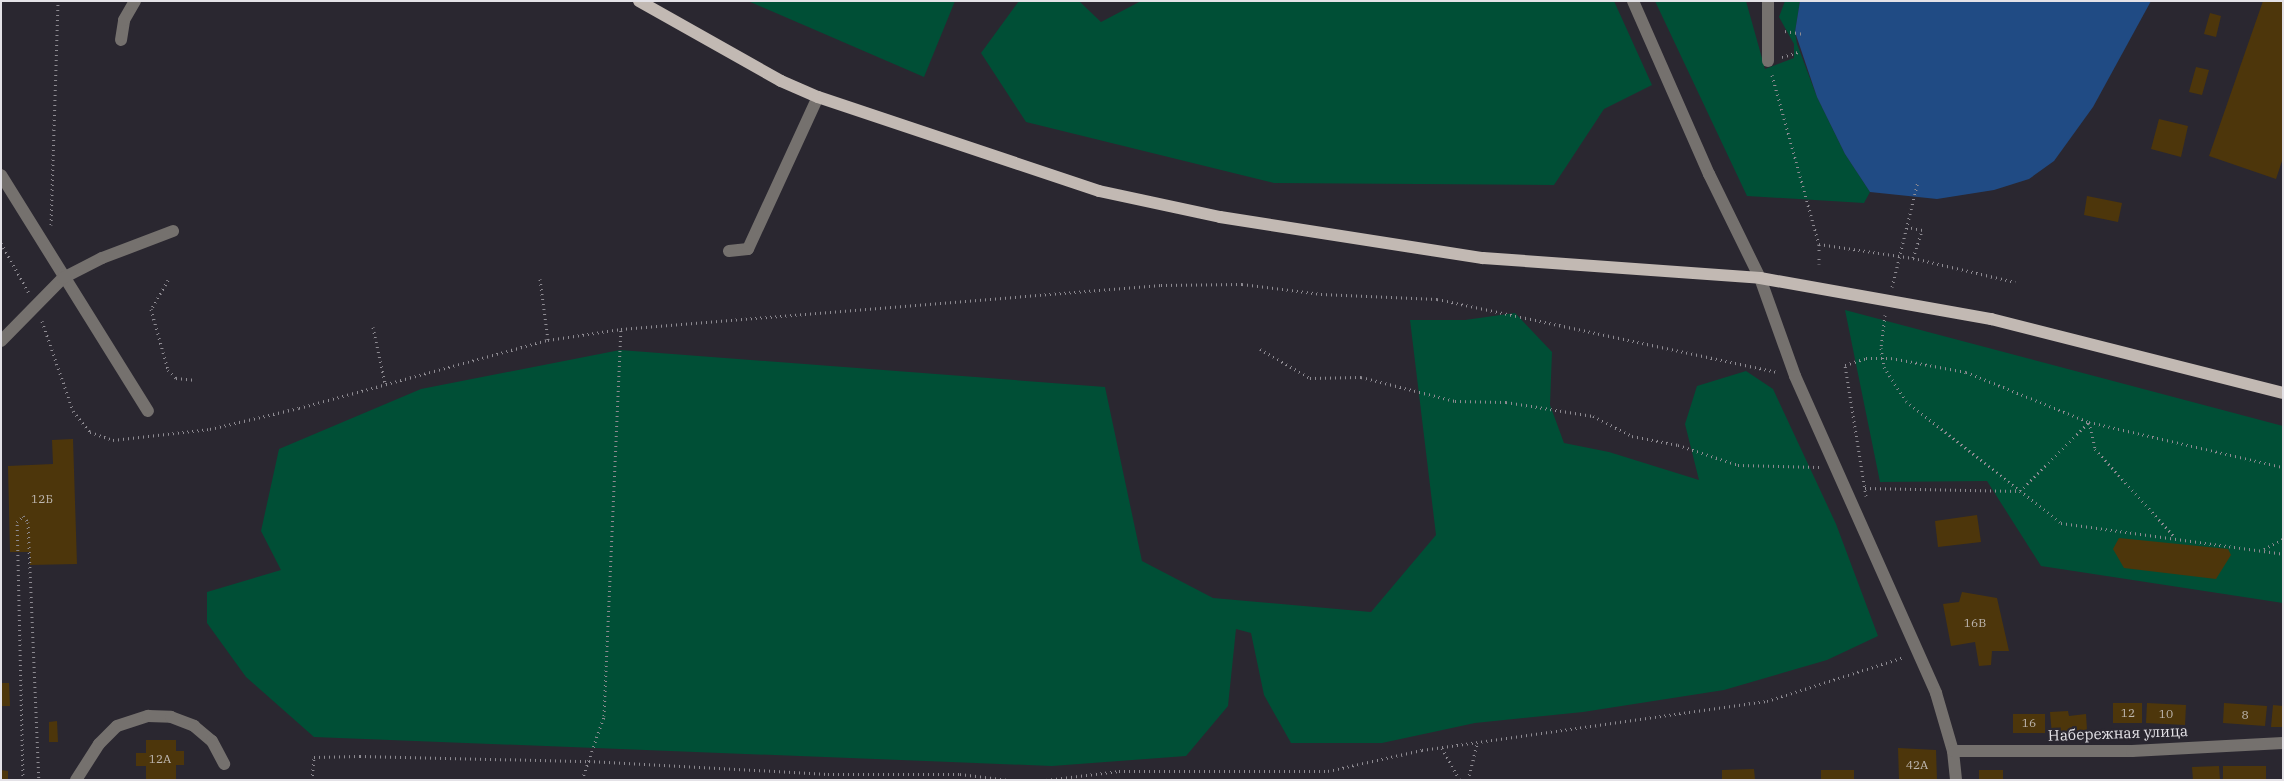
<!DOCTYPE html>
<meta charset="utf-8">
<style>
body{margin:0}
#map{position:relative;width:2284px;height:781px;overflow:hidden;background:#2a2730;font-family:"IBM Plex Serif",serif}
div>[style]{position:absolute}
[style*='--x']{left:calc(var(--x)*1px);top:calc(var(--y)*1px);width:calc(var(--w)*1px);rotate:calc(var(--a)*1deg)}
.green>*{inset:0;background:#004f36}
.water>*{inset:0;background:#204b84}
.building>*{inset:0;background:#4d360b}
.path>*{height:3px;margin-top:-1.5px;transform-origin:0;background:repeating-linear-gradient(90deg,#8e8b92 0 1px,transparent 0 5px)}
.minor>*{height:12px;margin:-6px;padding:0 6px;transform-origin:6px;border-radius:6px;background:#75716e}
.major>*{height:12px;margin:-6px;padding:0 6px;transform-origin:6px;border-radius:6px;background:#c2b9b3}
span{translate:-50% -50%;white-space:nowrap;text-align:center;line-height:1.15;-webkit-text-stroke:4.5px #2a2730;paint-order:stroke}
.number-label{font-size:12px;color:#beb7b0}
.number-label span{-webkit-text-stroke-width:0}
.street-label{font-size:15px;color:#e4e2e7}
.frame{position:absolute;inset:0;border:2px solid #e4e2e7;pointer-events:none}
</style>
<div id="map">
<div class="green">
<div style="clip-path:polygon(748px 1px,955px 1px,924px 77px)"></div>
<div style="clip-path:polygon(1019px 1px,1079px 1px,1101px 22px,1141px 1px,1614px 1px,1652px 85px,1604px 109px,1554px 185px,1274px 183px,1026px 122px,981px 53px)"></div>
<div style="clip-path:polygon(1655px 1px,1746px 1px,1765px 69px,1794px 58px,1794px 44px,1779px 17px,1785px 1px,1800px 1px,1795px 32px,1797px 44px,1817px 97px,1845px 154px,1870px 192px,1864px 203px,1747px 196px)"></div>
<div style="clip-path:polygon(1845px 310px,2283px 426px,2283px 603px,2041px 566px,1987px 481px,1880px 482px)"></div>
<div style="clip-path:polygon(1515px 313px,1552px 352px,1550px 405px,1564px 443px,1609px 452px,1699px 480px,1685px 424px,1697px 386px,1746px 371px,1773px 389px,1836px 524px,1878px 636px,1827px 660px,1724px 690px,1583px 712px,1475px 723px,1382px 743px,1291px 743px,1264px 695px,1251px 633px,1236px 629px,1228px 706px,1186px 756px,1052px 766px,314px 737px,246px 677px,207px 623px,207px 592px,281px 570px,261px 531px,279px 449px,421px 389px,620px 350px,1105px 387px,1142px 561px,1213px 598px,1371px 612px,1436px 535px,1410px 320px,1465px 320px)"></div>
</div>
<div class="water">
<div style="clip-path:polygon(1800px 1px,2151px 1px,2093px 107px,2054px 161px,2029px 179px,1994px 190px,1937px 199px,1870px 192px,1845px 154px,1817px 97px,1795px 32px)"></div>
</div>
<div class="building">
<div style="clip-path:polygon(2263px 1px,2283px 1px,2283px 158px,2276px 179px,2209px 156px)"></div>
<div style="clip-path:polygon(2210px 13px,2221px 16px,2216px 37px,2204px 34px)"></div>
<div style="clip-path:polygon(2196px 67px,2209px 70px,2202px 95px,2189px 92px)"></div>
<div style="clip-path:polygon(2159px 119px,2188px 126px,2181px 157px,2151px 149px)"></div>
<div style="clip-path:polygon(2087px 196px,2122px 203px,2118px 222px,2084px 215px)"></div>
<div style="clip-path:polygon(73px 439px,77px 564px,30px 565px,30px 552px,10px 552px,8px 466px,53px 464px,52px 440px)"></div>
<div style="clip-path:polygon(1977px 515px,1981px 542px,1938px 547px,1935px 521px)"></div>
<div style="clip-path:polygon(2119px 538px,2228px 549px,2231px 555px,2216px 579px,2124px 568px,2113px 549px)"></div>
<div style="clip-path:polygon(1962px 592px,1997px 598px,2009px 651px,1992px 651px,1991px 665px,1979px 666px,1975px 642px,1951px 646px,1943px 604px,1959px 602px)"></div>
<div style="clip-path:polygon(1px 683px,9px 683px,10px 706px,1px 706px)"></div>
<div style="clip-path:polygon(2113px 703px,2142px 703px,2142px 723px,2113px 723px)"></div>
<div style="clip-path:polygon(2147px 703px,2186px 705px,2185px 725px,2146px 723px)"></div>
<div style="clip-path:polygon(2224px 703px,2267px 706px,2265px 726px,2223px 723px)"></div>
<div style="clip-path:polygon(2273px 705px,2283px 706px,2283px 727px,2271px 727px)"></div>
<div style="clip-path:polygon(2068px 711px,2069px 716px,2086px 714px,2087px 730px,2052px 735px,2050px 712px)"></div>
<div style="clip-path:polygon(2013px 714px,2045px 714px,2045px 733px,2013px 733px)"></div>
<div style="clip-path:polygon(57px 721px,58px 742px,49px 742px,49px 722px)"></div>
<div style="clip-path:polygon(146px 740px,176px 740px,176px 751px,184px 751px,184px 765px,176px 765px,176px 780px,146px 780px,146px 766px,136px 766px,136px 753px,146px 753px)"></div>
<div style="clip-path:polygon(1898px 748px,1936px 750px,1937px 780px,1899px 780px)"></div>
<div style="clip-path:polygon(2219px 766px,2220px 780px,2193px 780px,2192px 767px)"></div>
<div style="clip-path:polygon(2223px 766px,2266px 766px,2266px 780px,2223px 780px)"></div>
<div style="clip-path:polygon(1754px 769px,1755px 780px,1722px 780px,1722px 770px)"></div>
<div style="clip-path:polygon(1px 770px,8px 771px,8px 780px,1px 780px)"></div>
<div style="clip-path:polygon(1821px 770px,1854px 770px,1854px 780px,1821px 780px)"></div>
<div style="clip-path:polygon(1979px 770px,2003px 770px,2003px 780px,1979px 780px)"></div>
</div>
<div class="path">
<div style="--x:1785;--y:31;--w:19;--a:9"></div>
<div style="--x:1782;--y:57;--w:17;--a:-17"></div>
<div style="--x:1772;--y:75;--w:175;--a:74.5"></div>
<div style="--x:1819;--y:244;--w:20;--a:90"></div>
<div style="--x:51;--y:225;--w:224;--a:-88.2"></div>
<div style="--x:1;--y:243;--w:57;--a:60.8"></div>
<div style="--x:1819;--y:244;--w:95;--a:8.5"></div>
<div style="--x:1913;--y:258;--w:29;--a:-72"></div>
<div style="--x:1922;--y:230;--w:14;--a:-168"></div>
<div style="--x:1913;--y:258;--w:105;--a:13.2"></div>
<div style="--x:540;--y:279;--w:62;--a:82.5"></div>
<div style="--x:168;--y:280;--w:34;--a:120"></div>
<div style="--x:151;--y:309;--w:63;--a:74.4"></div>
<div style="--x:168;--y:370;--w:11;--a:45"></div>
<div style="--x:176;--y:378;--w:20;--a:6"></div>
<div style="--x:1892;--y:287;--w:109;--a:-76.2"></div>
<div style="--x:1885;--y:315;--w:33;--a:97"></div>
<div style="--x:1881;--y:348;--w:19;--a:81"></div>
<div style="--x:1884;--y:367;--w:40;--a:57.1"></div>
<div style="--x:1906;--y:401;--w:197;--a:38.2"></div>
<div style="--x:2061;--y:523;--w:224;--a:7.9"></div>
<div style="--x:42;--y:321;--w:95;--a:71"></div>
<div style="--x:73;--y:411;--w:27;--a:51"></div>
<div style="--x:90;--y:432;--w:24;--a:19"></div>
<div style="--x:113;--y:440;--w:98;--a:-6.5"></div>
<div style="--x:210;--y:429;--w:91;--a:-13.3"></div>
<div style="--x:299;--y:408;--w:258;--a:-15.3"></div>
<div style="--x:548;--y:340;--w:74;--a:-8.6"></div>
<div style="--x:621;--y:329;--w:542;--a:-4.66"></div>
<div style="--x:1161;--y:285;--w:81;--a:-0.7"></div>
<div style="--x:1242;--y:284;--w:80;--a:7.2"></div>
<div style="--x:1321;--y:294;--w:116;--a:2.5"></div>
<div style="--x:1437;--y:299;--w:348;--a:12.1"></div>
<div style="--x:373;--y:327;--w:57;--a:77.9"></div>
<div style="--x:1260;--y:349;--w:58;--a:30.1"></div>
<div style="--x:1310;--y:378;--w:51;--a:-1.1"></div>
<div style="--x:1361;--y:377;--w:97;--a:14.3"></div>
<div style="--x:1455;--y:401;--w:51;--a:1.1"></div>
<div style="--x:1506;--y:402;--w:88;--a:9.1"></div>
<div style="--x:1593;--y:416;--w:44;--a:27.1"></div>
<div style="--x:1632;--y:436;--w:47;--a:11.1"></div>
<div style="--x:1678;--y:445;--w:63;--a:18.4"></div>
<div style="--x:1738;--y:465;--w:81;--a:1.4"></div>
<div style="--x:1865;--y:488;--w:155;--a:1.1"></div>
<div style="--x:2020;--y:491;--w:98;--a:-45"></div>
<div style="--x:2089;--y:422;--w:199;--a:13.1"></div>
<div style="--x:1866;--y:496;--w:133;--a:-99.1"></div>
<div style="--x:1845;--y:365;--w:22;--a:-18"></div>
<div style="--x:1866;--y:358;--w:25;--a:0"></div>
<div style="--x:1891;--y:358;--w:76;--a:10.6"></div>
<div style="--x:1966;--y:372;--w:133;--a:22.1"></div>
<div style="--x:2089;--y:422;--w:28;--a:77"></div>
<div style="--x:2095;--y:449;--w:118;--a:47.8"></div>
<div style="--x:2264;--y:549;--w:21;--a:-28"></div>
<div style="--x:1442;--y:748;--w:37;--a:61"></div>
<div style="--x:23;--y:780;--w:258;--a:-91.3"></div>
<div style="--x:17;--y:522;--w:8;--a:-45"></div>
<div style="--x:23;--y:516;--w:8;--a:50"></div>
<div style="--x:28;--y:522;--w:258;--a:87.6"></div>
<div style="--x:312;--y:780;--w:23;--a:-85"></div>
<div style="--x:314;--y:757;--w:46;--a:-1.2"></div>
<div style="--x:360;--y:756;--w:229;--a:1.3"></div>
<div style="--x:589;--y:761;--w:239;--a:3.1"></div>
<div style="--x:828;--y:774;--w:132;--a:0"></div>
<div style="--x:960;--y:774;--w:49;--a:7"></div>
<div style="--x:582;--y:780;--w:68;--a:-71"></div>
<div style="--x:604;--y:716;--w:386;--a:-87.5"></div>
<div style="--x:1046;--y:780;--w:74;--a:-7"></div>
<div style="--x:1119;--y:771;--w:209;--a:0"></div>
<div style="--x:1328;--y:771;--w:96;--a:-12.6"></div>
<div style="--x:1422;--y:750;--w:348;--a:-8.1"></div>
<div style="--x:1767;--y:701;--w:144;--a:-17.8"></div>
<div style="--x:1468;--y:780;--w:37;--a:-76"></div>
</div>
<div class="minor">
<div style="--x:1633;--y:1;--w:189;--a:66.3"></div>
<div style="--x:1709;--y:174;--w:116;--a:63.9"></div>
<div style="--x:1760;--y:278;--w:104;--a:70.3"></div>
<div style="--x:1795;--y:376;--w:347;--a:66"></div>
<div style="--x:1936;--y:693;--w:60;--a:73.7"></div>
<div style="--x:1953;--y:751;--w:29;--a:84"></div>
<div style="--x:1768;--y:1;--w:60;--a:90"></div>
<div style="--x:121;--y:40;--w:20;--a:-81"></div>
<div style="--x:124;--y:20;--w:22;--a:-60"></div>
<div style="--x:1;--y:175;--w:278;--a:58.1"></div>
<div style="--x:729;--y:251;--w:19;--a:-6"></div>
<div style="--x:748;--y:249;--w:167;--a:-65.3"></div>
<div style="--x:1;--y:341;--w:88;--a:-45.5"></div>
<div style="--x:63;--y:278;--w:44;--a:-27.1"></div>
<div style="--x:102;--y:258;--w:76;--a:-20.8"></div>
<div style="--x:1953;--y:751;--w:179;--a:0"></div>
<div style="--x:2132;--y:751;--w:151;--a:-3"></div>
<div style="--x:76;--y:780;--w:43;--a:-57.4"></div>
<div style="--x:99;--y:744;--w:25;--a:-45"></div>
<div style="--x:117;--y:726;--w:33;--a:-18"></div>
<div style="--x:148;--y:716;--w:23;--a:2"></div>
<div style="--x:171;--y:717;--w:25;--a:21"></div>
<div style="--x:194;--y:726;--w:23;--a:40"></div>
<div style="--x:212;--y:741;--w:26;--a:62"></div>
</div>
<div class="major">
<div style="--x:639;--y:1;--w:163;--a:29.4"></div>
<div style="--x:781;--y:81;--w:40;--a:23.4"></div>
<div style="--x:818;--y:97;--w:296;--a:18.5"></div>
<div style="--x:1099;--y:191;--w:124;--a:12.1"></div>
<div style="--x:1220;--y:217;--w:266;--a:8.9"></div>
<div style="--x:1483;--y:258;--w:278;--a:4.1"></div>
<div style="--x:1760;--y:278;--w:235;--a:10.1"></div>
<div style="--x:1991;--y:319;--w:301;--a:14.2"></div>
</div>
<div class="number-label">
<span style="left:42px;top:499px">12Б</span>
<span style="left:1975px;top:623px">16В</span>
<span style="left:2128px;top:713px">12</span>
<span style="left:2166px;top:714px">10</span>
<span style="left:2245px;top:715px">8</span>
<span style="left:2029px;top:723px">16</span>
<span style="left:160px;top:759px">12А</span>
<span style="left:1917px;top:765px">42А</span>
</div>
<div class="street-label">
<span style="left:2118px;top:733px;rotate:-2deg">Набережная улица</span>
</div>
<div class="frame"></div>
</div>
